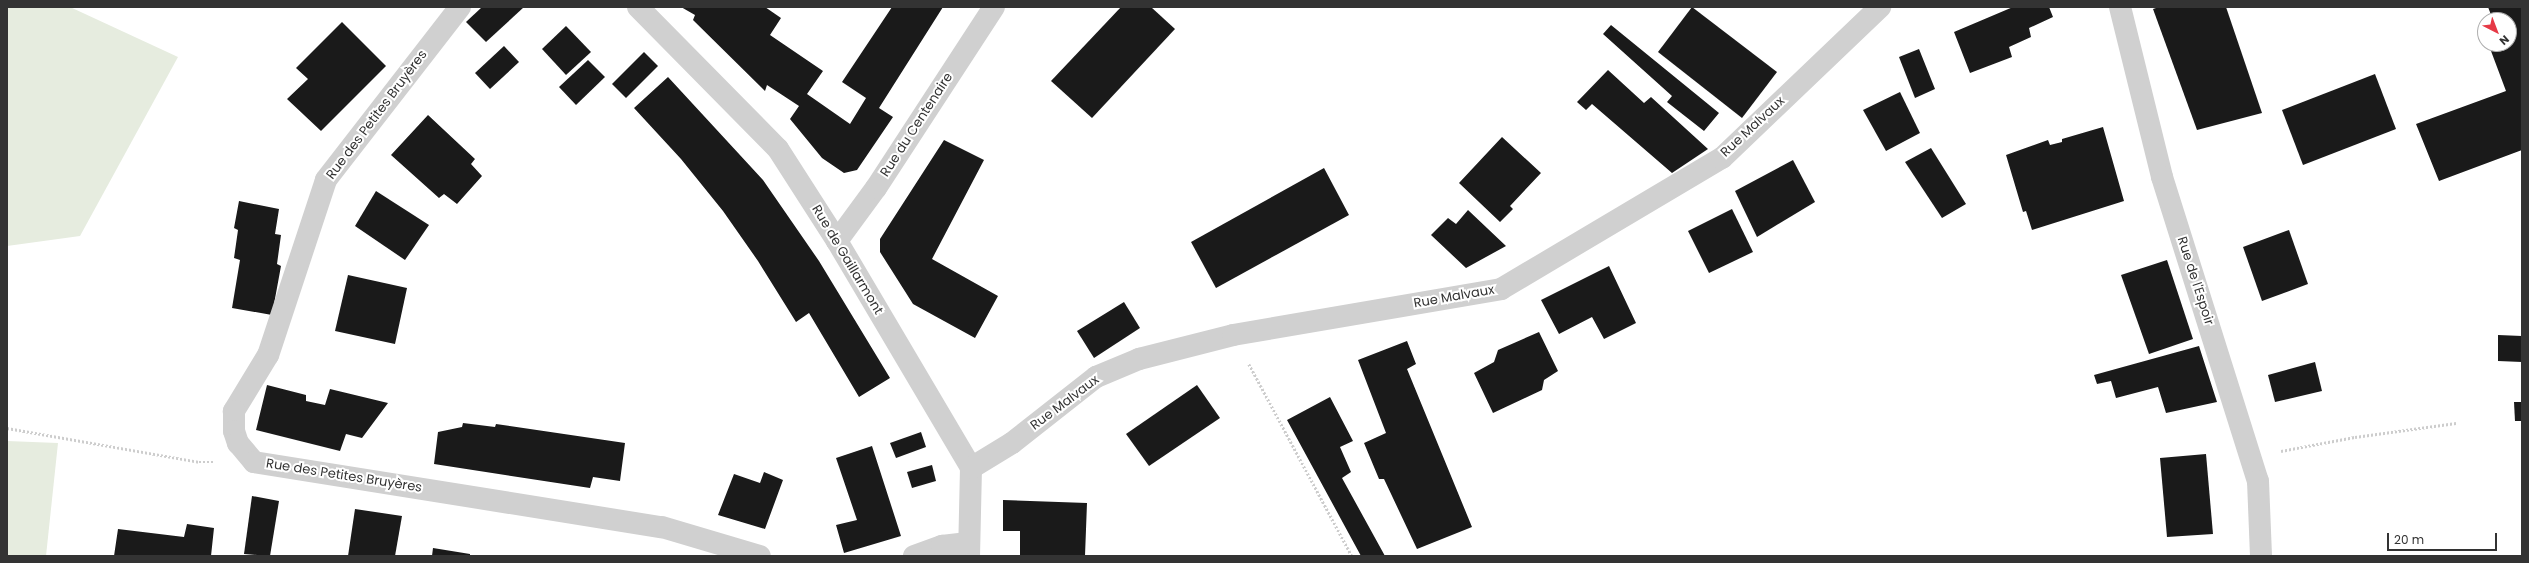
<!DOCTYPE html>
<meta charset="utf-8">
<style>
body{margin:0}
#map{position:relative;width:2529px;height:563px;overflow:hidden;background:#fff;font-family:Poppins,sans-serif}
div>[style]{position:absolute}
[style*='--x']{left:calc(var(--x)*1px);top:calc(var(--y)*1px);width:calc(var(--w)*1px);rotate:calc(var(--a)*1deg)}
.green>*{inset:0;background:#e6ecdf}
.building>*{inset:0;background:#1a1a1a}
.path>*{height:2.5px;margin-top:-1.25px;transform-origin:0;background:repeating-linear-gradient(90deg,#cdcdcd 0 2px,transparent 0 4px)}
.minor>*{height:22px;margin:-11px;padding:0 11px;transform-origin:11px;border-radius:11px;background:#d0d0d0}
span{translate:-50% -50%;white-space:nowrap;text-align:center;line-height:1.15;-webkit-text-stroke:4px #fff;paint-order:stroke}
.street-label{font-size:13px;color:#333}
.frame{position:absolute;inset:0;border:8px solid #333;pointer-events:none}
.north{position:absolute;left:2477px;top:12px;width:40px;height:40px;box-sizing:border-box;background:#fff;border:1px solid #adadad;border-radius:50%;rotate:138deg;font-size:11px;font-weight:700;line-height:16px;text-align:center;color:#333}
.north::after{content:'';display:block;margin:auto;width:14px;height:18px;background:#e63946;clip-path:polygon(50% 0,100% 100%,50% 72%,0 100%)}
.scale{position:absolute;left:2387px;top:533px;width:110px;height:18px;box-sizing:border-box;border:2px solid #333;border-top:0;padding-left:5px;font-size:12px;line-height:14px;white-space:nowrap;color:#333;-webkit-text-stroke:3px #fff;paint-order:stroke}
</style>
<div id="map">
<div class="green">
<div style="clip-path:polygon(7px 7px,70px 7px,178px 57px,80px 236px,7px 246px)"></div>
<div style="clip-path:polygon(7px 441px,58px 443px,46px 556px,7px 556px)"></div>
</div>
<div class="building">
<div style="clip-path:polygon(482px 7px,524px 7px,486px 42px,466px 22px)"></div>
<div style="clip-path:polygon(681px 7px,765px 7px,781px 18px,770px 35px,823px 71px,807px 94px,850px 124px,866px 98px,842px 82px,892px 7px,943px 7px,879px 108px,893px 117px,857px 170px,844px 173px,822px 158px,790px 119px,799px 106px,767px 85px,765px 91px,693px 20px,695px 15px)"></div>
<div style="clip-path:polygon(1121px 7px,1151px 7px,1175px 29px,1092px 118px,1051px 81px)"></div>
<div style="clip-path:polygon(1692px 7px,1777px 72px,1742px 118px,1658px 52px)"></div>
<div style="clip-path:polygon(2013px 7px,2049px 7px,2053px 17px,2029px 28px,2031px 37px,2009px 47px,2012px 57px,1970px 73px,1954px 32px)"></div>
<div style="clip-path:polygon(2159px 7px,2226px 7px,2262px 113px,2197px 130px,2153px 9px)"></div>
<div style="clip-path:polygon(2488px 7px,2522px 7px,2522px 150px,2439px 181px,2416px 124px,2506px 91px,2491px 51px,2501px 44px,2509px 44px,2509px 20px,2493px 20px)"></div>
<div style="clip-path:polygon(342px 22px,386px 66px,321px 131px,287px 99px,308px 79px,296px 68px)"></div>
<div style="clip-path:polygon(1611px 25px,1719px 113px,1704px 131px,1667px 102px,1672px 96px,1603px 34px)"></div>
<div style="clip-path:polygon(566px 26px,591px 52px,566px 75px,542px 49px)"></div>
<div style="clip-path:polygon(504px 46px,519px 62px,490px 89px,475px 73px)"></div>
<div style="clip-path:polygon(1919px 49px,1935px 89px,1915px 98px,1899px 57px)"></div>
<div style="clip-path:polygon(644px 52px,658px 66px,626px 98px,612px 84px)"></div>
<div style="clip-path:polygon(588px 60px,605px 77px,576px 105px,559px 87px)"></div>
<div style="clip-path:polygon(1608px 70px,1644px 103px,1651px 97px,1708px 149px,1672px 173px,1592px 104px,1586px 110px,1577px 102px)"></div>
<div style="clip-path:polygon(2375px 74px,2396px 129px,2303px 165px,2282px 110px)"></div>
<div style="clip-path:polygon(668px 77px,763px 180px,819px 261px,890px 378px,859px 397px,809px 313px,796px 322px,758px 261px,723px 211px,681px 159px,634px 108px)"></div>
<div style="clip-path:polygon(1900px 92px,1920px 133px,1886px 151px,1863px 110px)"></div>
<div style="clip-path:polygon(428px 115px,475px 159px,471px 164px,482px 176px,457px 204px,444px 194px,439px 198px,391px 155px)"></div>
<div style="clip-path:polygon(2103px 127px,2124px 201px,2032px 230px,2026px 211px,2023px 212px,2006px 155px,2048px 140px,2050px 145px,2062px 142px,2062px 139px)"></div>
<div style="clip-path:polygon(1502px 137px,1541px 173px,1510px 206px,1513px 209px,1500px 222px,1459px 183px)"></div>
<div style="clip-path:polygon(944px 140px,984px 160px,932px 259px,998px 296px,975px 338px,913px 304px,880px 252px,880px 239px)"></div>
<div style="clip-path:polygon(1931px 148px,1966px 204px,1942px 218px,1905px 162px)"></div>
<div style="clip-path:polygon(1793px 160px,1815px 202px,1757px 237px,1735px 191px)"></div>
<div style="clip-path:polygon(1324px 168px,1349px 215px,1216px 288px,1191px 242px)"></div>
<div style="clip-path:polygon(376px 191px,429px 225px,405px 260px,355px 226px)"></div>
<div style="clip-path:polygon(239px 201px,279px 209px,275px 234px,281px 235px,277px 264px,281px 266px,272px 315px,232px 308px,240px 260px,234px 258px,238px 230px,234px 228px)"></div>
<div style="clip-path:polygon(1732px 209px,1753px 252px,1709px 273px,1688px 231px)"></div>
<div style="clip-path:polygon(1468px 210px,1506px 246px,1466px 268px,1431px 235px,1448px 218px,1456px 224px)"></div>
<div style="clip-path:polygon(2289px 230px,2308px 284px,2262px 301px,2243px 247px)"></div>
<div style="clip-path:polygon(2167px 260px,2193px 339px,2149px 354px,2121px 275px)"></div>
<div style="clip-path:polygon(1609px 266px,1636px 323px,1604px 339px,1592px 317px,1559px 334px,1541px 300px)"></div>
<div style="clip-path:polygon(348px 275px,407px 288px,395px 344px,335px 331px)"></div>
<div style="clip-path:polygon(1124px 302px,1140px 328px,1094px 358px,1077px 331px)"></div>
<div style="clip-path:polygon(1539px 332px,1558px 371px,1544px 380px,1542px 390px,1493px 413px,1474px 373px,1494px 362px,1498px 350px)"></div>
<div style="clip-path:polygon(2498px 335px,2522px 336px,2522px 362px,2498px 361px)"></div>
<div style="clip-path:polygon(1407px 341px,1416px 364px,1407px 369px,1472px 527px,1417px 549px,1384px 479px,1379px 479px,1364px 443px,1386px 433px,1358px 360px)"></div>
<div style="clip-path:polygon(2199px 346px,2217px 402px,2166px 413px,2158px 387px,2116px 398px,2111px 381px,2097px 384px,2094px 375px)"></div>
<div style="clip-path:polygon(2315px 362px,2322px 391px,2275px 402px,2268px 375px)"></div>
<div style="clip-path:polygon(267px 385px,306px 395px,306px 401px,325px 405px,330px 389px,388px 403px,362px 438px,346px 434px,340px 451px,256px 430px)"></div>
<div style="clip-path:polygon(1197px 385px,1220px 418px,1149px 466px,1126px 434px)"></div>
<div style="clip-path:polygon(1330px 397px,1353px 441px,1340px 447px,1351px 472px,1342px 478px,1385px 556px,1361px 556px,1287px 420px)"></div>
<div style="clip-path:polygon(2514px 402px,2522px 402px,2522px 421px,2515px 421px)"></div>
<div style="clip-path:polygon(463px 423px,495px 427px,496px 424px,625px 443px,620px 481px,593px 477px,590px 488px,434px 464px,438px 432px,462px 427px)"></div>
<div style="clip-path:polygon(921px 432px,926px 447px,896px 458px,890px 443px)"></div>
<div style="clip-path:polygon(872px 446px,901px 536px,844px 553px,836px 525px,857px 520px,836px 458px)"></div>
<div style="clip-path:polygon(2206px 454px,2213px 534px,2167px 537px,2160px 458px)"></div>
<div style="clip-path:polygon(932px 465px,936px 481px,912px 488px,907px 472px)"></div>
<div style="clip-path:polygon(764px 472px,783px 480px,765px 529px,718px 515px,734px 474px,760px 483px)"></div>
<div style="clip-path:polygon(252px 496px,279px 501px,270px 556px,244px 554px)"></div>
<div style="clip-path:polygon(1003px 500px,1087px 503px,1085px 556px,1020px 556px,1020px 531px,1003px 531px)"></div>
<div style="clip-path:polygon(355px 509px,402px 516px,395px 556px,348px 556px)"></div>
<div style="clip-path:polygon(187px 524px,214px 528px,211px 556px,114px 556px,118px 529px,184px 537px)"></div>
<div style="clip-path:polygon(433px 548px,470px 554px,470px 556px,432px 556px)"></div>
</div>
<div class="path">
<div style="--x:1249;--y:364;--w:218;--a:61.8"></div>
<div style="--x:7;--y:428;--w:195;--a:10"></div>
<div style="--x:199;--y:462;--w:14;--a:0"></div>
<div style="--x:2281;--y:451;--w:75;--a:-10.7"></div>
<div style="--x:2355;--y:437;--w:102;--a:-7.9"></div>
</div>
<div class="minor">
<div style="--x:460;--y:7;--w:219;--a:127.8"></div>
<div style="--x:326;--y:180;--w:184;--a:108.3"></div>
<div style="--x:268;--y:355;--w:66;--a:121.3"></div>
<div style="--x:234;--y:411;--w:20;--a:90"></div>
<div style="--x:234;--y:431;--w:13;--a:72"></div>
<div style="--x:238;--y:443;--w:25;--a:50"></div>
<div style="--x:254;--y:462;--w:413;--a:9.1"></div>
<div style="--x:662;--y:527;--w:102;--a:16.5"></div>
<div style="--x:638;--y:7;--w:199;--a:45.4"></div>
<div style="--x:778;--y:149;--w:109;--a:57.3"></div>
<div style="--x:837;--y:241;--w:264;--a:59.4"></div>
<div style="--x:971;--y:468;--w:88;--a:91.3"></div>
<div style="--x:2120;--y:7;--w:175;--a:76.1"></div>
<div style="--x:2162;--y:177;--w:319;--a:72.5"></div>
<div style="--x:2258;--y:481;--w:75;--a:87.7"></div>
<div style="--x:837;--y:241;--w:66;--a:-53.7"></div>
<div style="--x:876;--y:188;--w:216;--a:-56.9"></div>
<div style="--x:971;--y:468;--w:48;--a:-31.4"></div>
<div style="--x:1012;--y:443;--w:107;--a:-38.2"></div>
<div style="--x:1096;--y:377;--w:47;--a:-22.7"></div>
<div style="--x:1139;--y:359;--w:97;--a:-14.3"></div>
<div style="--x:1233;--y:335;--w:272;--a:-9.7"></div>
<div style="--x:1501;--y:289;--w:257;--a:-30.7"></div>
<div style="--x:1722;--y:158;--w:219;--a:-43.7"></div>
<div style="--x:914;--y:556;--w:30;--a:-20"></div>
<div style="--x:942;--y:546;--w:26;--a:-7"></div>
</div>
<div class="street-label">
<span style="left:377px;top:115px;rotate:-53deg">Rue des Petites Bruyères</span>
<span style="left:917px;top:125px;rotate:-57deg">Rue du Centenaire</span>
<span style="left:1753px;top:127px;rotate:-43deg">Rue Malvaux</span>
<span style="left:847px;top:260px;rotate:59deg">Rue de Gaillarmont</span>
<span style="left:2195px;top:281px;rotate:72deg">Rue de l'Espoir</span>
<span style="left:1454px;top:297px;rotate:-10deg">Rue Malvaux</span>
<span style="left:1065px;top:403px;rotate:-37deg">Rue Malvaux</span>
<span style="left:344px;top:476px;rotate:9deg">Rue des Petites Bruyères</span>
</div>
<div class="frame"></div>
<div class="north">N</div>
<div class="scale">20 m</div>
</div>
